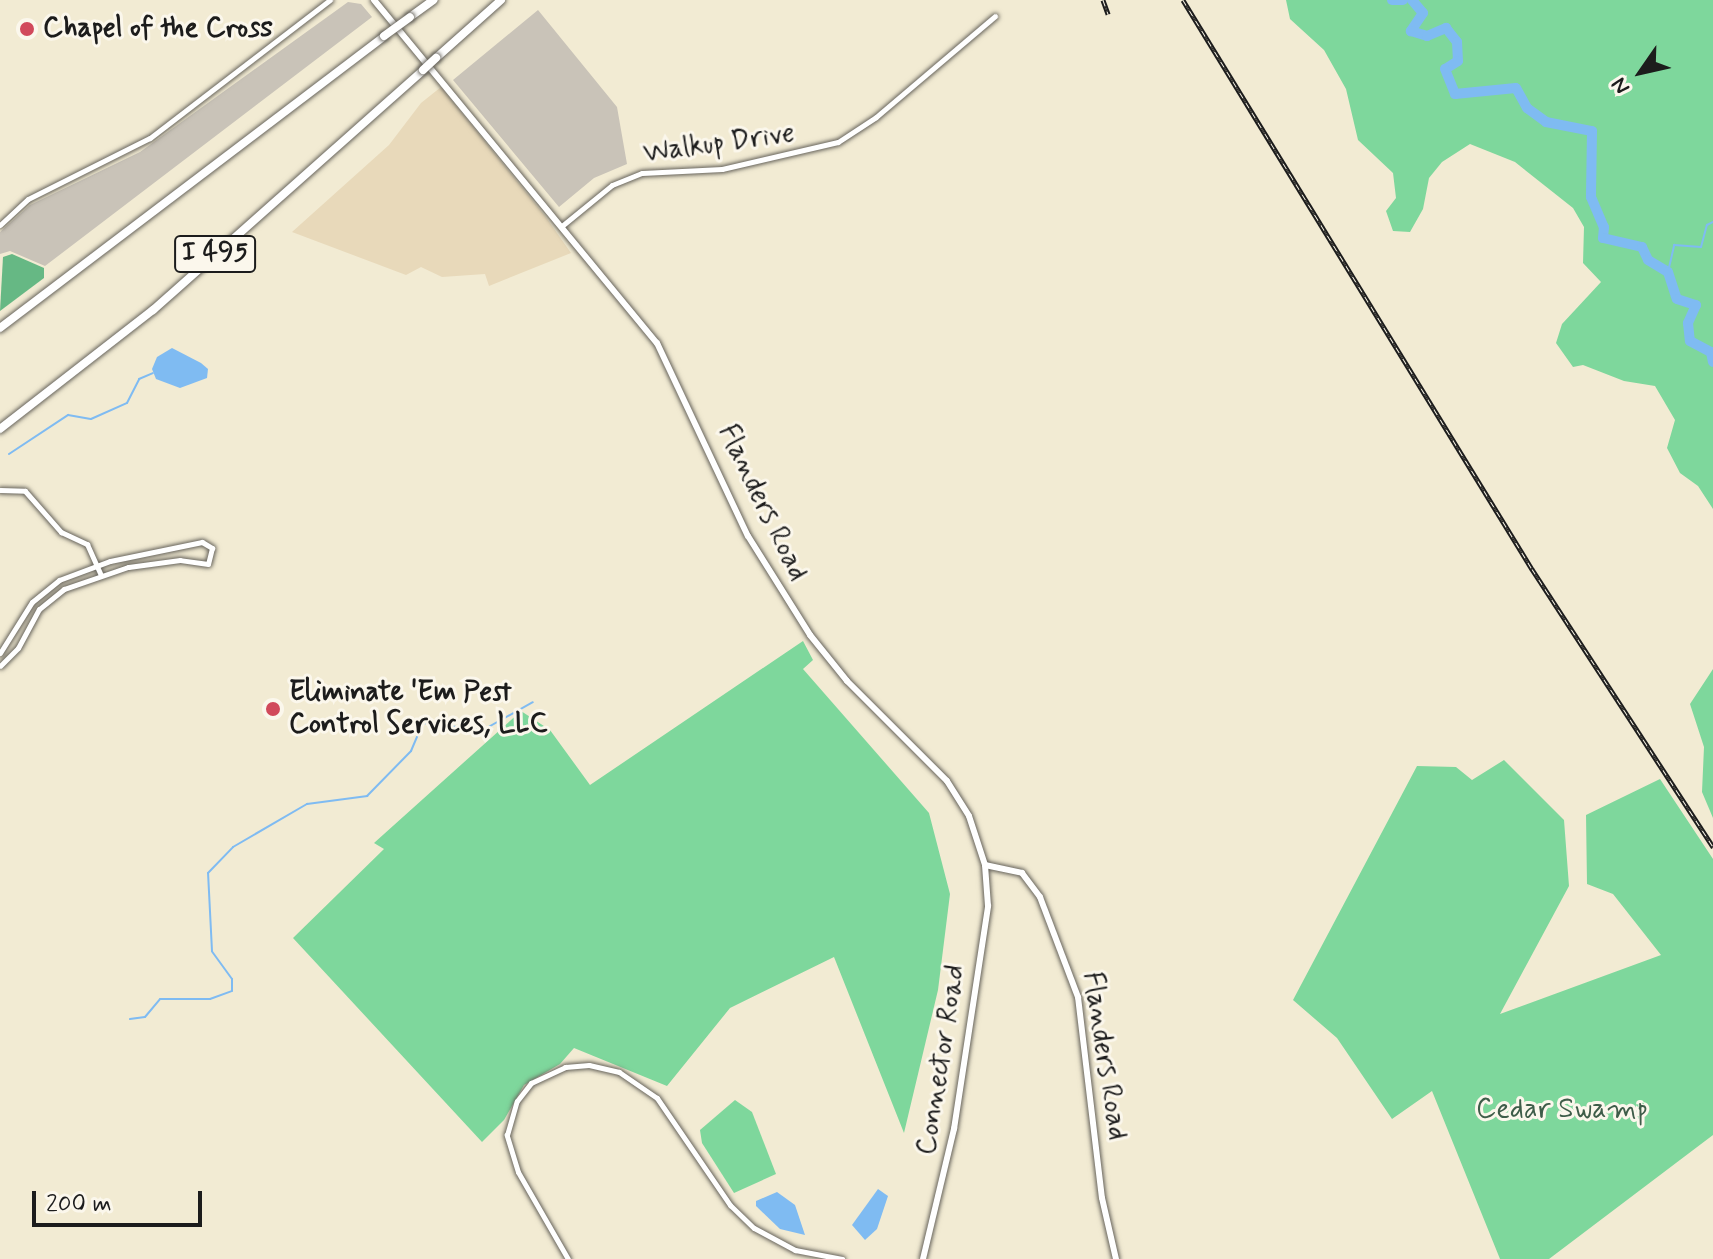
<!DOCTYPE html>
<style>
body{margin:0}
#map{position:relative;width:1713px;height:1259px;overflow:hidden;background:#f2ebd3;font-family:Mynerve,sans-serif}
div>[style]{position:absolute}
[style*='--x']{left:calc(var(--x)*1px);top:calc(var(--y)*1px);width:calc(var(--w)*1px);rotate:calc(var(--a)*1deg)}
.built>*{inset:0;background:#e8d9ba}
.industrial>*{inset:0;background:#c9c3b8}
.green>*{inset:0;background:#7ed79c}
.forest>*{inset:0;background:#66b884}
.water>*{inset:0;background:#7fbbf2}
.stream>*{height:2px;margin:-1px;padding:0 1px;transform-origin:1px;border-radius:1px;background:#7fbbf2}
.river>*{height:10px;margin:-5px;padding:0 5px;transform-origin:5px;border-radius:5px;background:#7fbbf2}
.roads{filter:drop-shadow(0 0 2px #67645c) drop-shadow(0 0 2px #67645c)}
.street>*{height:5px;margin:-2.5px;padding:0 2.5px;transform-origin:2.5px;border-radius:2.5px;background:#fff}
.secondary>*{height:6px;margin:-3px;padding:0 3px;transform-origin:3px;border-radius:3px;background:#fff}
.highway>*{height:8px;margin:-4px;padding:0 4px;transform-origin:4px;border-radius:4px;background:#fff}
.rail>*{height:5px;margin-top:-2.5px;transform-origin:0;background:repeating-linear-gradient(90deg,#fbf7ec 0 6px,#1c1c1c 0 12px);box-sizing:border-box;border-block:2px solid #1c1c1c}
.bridges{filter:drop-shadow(0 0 2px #67645c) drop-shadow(0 0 2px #67645c)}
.highway-bridge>*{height:8px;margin:-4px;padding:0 4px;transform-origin:4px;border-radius:4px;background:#fff}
.dots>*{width:22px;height:22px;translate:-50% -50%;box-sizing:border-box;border:4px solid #fbf7ec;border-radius:50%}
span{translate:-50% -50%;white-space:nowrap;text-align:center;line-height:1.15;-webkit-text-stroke:6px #fbf7ec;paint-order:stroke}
.shield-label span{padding:2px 6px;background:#fbf7ec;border:2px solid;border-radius:6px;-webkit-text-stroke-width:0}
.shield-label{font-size:26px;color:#1c1c1c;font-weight:700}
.poi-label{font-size:28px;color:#1c1c1c;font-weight:700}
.left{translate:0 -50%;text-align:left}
.street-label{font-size:28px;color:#1c1c1c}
.park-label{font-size:28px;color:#3e5d49}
.north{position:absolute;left:1601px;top:32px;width:80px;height:80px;-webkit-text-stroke:6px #fbf7ec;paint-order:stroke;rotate:236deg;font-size:22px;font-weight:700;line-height:32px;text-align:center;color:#1c1c1c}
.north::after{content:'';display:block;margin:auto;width:28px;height:36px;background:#1c1c1c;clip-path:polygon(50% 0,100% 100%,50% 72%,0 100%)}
.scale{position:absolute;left:32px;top:1191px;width:170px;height:36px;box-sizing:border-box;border:4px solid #1c1c1c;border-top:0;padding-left:10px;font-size:24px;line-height:28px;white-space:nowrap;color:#1c1c1c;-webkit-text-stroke:6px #fbf7ec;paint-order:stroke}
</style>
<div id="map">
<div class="built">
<div style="clip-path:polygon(441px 87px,545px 216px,571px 253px,489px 286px,485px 274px,442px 277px,421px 267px,406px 275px,292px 232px,389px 145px,421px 103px)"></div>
</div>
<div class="industrial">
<div style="clip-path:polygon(348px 2px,361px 4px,372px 17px,45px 266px,10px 251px,0 254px,0 232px,30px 205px,140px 152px)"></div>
<div style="clip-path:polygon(538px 10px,617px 107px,627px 164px,594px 178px,559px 207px,453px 80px)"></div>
</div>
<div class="green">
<div style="clip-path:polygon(1286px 0,1713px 0,1713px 509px,1698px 486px,1680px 473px,1667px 448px,1675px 420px,1655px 386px,1624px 381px,1583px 365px,1573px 367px,1556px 343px,1562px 324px,1601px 282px,1583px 263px,1584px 227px,1573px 208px,1515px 162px,1470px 144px,1442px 162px,1429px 178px,1423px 209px,1410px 232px,1393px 231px,1386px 211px,1396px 198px,1393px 173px,1358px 140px,1346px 89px,1324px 50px,1290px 19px)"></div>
<div style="clip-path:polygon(803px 641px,813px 660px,803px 669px,929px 813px,950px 894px,938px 990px,904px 1133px,834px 957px,730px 1008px,667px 1086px,574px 1048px,560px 1064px,524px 1085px,504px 1120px,482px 1142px,293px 938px,384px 849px,374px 843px,521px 711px,550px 730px,590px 785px)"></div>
<div style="clip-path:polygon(1713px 669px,1713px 818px,1702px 792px,1704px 747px,1690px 704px)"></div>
<div style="clip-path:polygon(1504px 760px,1564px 820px,1569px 886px,1500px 1014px,1661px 955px,1613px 894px,1587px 884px,1586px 815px,1660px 779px,1713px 859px,1713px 1135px,1549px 1259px,1500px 1259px,1432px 1091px,1392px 1119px,1337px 1038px,1293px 1000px,1417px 766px,1456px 767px,1472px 780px)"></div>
<div style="clip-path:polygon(735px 1100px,752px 1112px,776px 1174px,734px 1193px,702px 1143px,700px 1130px)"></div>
</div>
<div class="forest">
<div style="clip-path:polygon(12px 254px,44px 268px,44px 278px,0 311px,3px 257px)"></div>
</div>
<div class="water">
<div style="clip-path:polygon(172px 348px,201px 363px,208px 369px,207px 378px,180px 388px,156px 379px,152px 369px,157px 357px)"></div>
<div style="clip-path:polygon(878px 1189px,888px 1196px,877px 1229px,865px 1240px,852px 1225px)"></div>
<div style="clip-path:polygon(777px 1192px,795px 1205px,805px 1235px,780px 1229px,756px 1206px,756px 1201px)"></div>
</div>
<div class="stream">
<div style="--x:1668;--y:272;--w:28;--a:-77"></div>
<div style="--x:1674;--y:245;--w:27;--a:4"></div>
<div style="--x:1701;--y:247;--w:23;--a:-75"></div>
<div style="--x:1707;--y:225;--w:7;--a:-27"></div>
<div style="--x:9;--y:454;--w:71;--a:-33.5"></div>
<div style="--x:68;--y:415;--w:23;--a:10"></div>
<div style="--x:91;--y:419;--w:39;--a:-24"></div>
<div style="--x:127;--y:403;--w:27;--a:-63"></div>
<div style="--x:139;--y:379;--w:15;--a:-23"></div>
<div style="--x:130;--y:1019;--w:15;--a:-8"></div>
<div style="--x:145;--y:1017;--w:23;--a:-50"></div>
<div style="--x:160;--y:999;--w:50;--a:0"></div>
<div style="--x:210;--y:999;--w:23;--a:-20"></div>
<div style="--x:232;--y:991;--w:12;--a:-90"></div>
<div style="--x:232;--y:979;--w:34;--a:-126"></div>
<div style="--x:212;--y:951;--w:78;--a:-92.9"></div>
<div style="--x:208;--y:873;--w:36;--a:-46"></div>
<div style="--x:233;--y:847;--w:86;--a:-30.2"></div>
<div style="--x:307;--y:804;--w:61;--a:-7.6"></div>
<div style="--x:367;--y:796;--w:63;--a:-45.6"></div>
<div style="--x:411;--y:751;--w:30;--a:-67"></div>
<div style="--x:423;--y:723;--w:60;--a:6.7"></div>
<div style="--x:483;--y:730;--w:57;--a:-29.2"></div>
</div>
<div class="river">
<div style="--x:1392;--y:0;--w:11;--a:0"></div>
<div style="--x:1412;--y:0;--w:17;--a:50"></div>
<div style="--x:1423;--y:13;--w:22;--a:124"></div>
<div style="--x:1411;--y:31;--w:17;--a:17"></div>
<div style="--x:1427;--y:36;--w:21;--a:-23"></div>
<div style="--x:1446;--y:28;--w:18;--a:52"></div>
<div style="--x:1457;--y:42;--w:19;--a:87"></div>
<div style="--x:1458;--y:61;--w:15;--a:148"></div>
<div style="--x:1445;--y:69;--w:27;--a:68"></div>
<div style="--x:1455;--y:94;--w:61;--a:-5.6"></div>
<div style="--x:1516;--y:88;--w:23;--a:61"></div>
<div style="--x:1527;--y:108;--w:24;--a:36"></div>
<div style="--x:1546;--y:122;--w:47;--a:11.1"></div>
<div style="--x:1592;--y:131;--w:66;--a:90.9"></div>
<div style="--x:1591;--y:197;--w:33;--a:67"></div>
<div style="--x:1604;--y:227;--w:11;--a:95"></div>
<div style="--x:1603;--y:238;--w:40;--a:13"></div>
<div style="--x:1642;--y:247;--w:14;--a:65"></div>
<div style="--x:1648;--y:260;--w:23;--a:31"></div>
<div style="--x:1668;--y:272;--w:28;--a:72"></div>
<div style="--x:1677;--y:299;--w:20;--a:18"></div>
<div style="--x:1696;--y:305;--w:20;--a:114"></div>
<div style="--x:1688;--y:323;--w:18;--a:84"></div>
<div style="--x:1690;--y:341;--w:24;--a:28"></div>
<div style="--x:1711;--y:352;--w:10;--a:79"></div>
</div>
<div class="roads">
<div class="street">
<div style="--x:0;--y:225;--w:38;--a:-43"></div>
<div style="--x:28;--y:199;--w:136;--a:-26.6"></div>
<div style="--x:150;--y:138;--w:227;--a:-37.5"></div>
<div style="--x:563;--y:225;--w:63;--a:-39.2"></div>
<div style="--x:612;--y:185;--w:32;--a:-22"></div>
<div style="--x:642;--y:173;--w:80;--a:-2.9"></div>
<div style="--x:722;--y:169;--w:119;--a:-13.1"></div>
<div style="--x:838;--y:142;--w:45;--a:-33.3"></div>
<div style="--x:876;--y:117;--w:156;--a:-40.3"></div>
<div style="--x:0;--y:490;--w:25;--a:2"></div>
<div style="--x:25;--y:491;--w:55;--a:48.7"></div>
<div style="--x:61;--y:532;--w:29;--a:25"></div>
<div style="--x:87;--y:544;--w:34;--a:66"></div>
<div style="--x:0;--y:653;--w:60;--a:-57.9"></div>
<div style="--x:32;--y:602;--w:35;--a:-39"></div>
<div style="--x:59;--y:580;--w:54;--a:-20.4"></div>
<div style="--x:110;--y:561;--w:94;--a:-11.7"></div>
<div style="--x:202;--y:542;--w:12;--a:31"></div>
<div style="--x:212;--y:548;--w:16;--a:104"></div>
<div style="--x:208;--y:564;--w:28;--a:-172"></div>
<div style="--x:180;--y:560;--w:52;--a:172.3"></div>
<div style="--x:128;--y:567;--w:68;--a:161"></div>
<div style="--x:64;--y:589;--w:32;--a:141"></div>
<div style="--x:39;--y:609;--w:44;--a:118.3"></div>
<div style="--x:18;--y:648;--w:25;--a:135"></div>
<div style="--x:568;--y:1259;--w:100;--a:-119.9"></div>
<div style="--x:518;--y:1172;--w:39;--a:-107"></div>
<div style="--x:507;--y:1135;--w:35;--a:-74"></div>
<div style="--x:517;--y:1101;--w:23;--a:-52"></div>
<div style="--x:531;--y:1083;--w:38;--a:-25"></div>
<div style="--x:565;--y:1067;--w:24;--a:-5"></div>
<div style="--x:589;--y:1065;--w:31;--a:13"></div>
<div style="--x:619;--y:1072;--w:46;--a:34.4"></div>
<div style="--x:657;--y:1098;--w:130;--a:55.7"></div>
<div style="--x:730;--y:1205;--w:33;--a:44"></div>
<div style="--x:754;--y:1228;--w:47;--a:28.2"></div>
<div style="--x:795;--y:1250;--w:48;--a:10.8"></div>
</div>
<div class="secondary">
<div style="--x:374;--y:0;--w:445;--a:50.5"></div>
<div style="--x:657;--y:343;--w:213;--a:64.8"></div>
<div style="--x:748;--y:536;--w:117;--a:57.9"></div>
<div style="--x:810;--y:635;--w:59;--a:51.2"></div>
<div style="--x:847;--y:681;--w:141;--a:45"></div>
<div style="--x:947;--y:781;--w:41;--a:57.8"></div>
<div style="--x:969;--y:816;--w:52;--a:71.9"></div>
<div style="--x:985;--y:865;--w:38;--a:12"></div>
<div style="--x:1022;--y:873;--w:30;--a:53"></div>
<div style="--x:1040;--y:897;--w:107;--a:69.2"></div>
<div style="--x:1078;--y:997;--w:202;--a:83.2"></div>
<div style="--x:1102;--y:1198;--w:63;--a:77.1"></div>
<div style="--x:923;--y:1259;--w:134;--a:-76.6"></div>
<div style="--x:954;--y:1129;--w:226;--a:-81.3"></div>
<div style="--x:988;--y:906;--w:41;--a:-94.2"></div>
</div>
<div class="highway">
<div style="--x:410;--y:17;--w:29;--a:-36"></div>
<div style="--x:436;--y:58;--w:87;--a:-41.7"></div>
<div style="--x:0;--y:328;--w:482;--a:-37.2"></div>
<div style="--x:0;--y:429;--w:194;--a:-37.9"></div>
<div style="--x:153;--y:310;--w:361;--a:-41.6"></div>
</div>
</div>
<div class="rail">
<div style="--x:1103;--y:0;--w:15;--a:70"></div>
<div style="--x:1183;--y:0;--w:668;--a:58.48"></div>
<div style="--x:1532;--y:569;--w:332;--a:56.9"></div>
</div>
<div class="bridges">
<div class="highway-bridge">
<div style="--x:384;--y:36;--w:32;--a:-36"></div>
<div style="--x:423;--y:70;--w:18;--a:-43"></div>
</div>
</div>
<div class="dots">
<div style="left:27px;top:29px;background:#d1495b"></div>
<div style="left:273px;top:709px;background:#d1495b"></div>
</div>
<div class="shield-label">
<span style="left:215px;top:254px">I 495</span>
</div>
<div class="poi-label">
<span class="left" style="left:43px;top:29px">Chapel of the Cross</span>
<span class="left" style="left:289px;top:709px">Eliminate 'Em Pest<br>Control Services, LLC</span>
</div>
<div class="street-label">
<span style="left:719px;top:144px;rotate:-8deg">Walkup Drive</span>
<span style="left:762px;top:503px;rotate:64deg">Flanders Road</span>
<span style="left:1104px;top:1056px;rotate:81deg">Flanders Road</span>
<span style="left:942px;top:1060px;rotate:-81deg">Connector Road</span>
</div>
<div class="park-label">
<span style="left:1562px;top:1110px">Cedar Swamp</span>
</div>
<div class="north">N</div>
<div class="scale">200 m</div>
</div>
